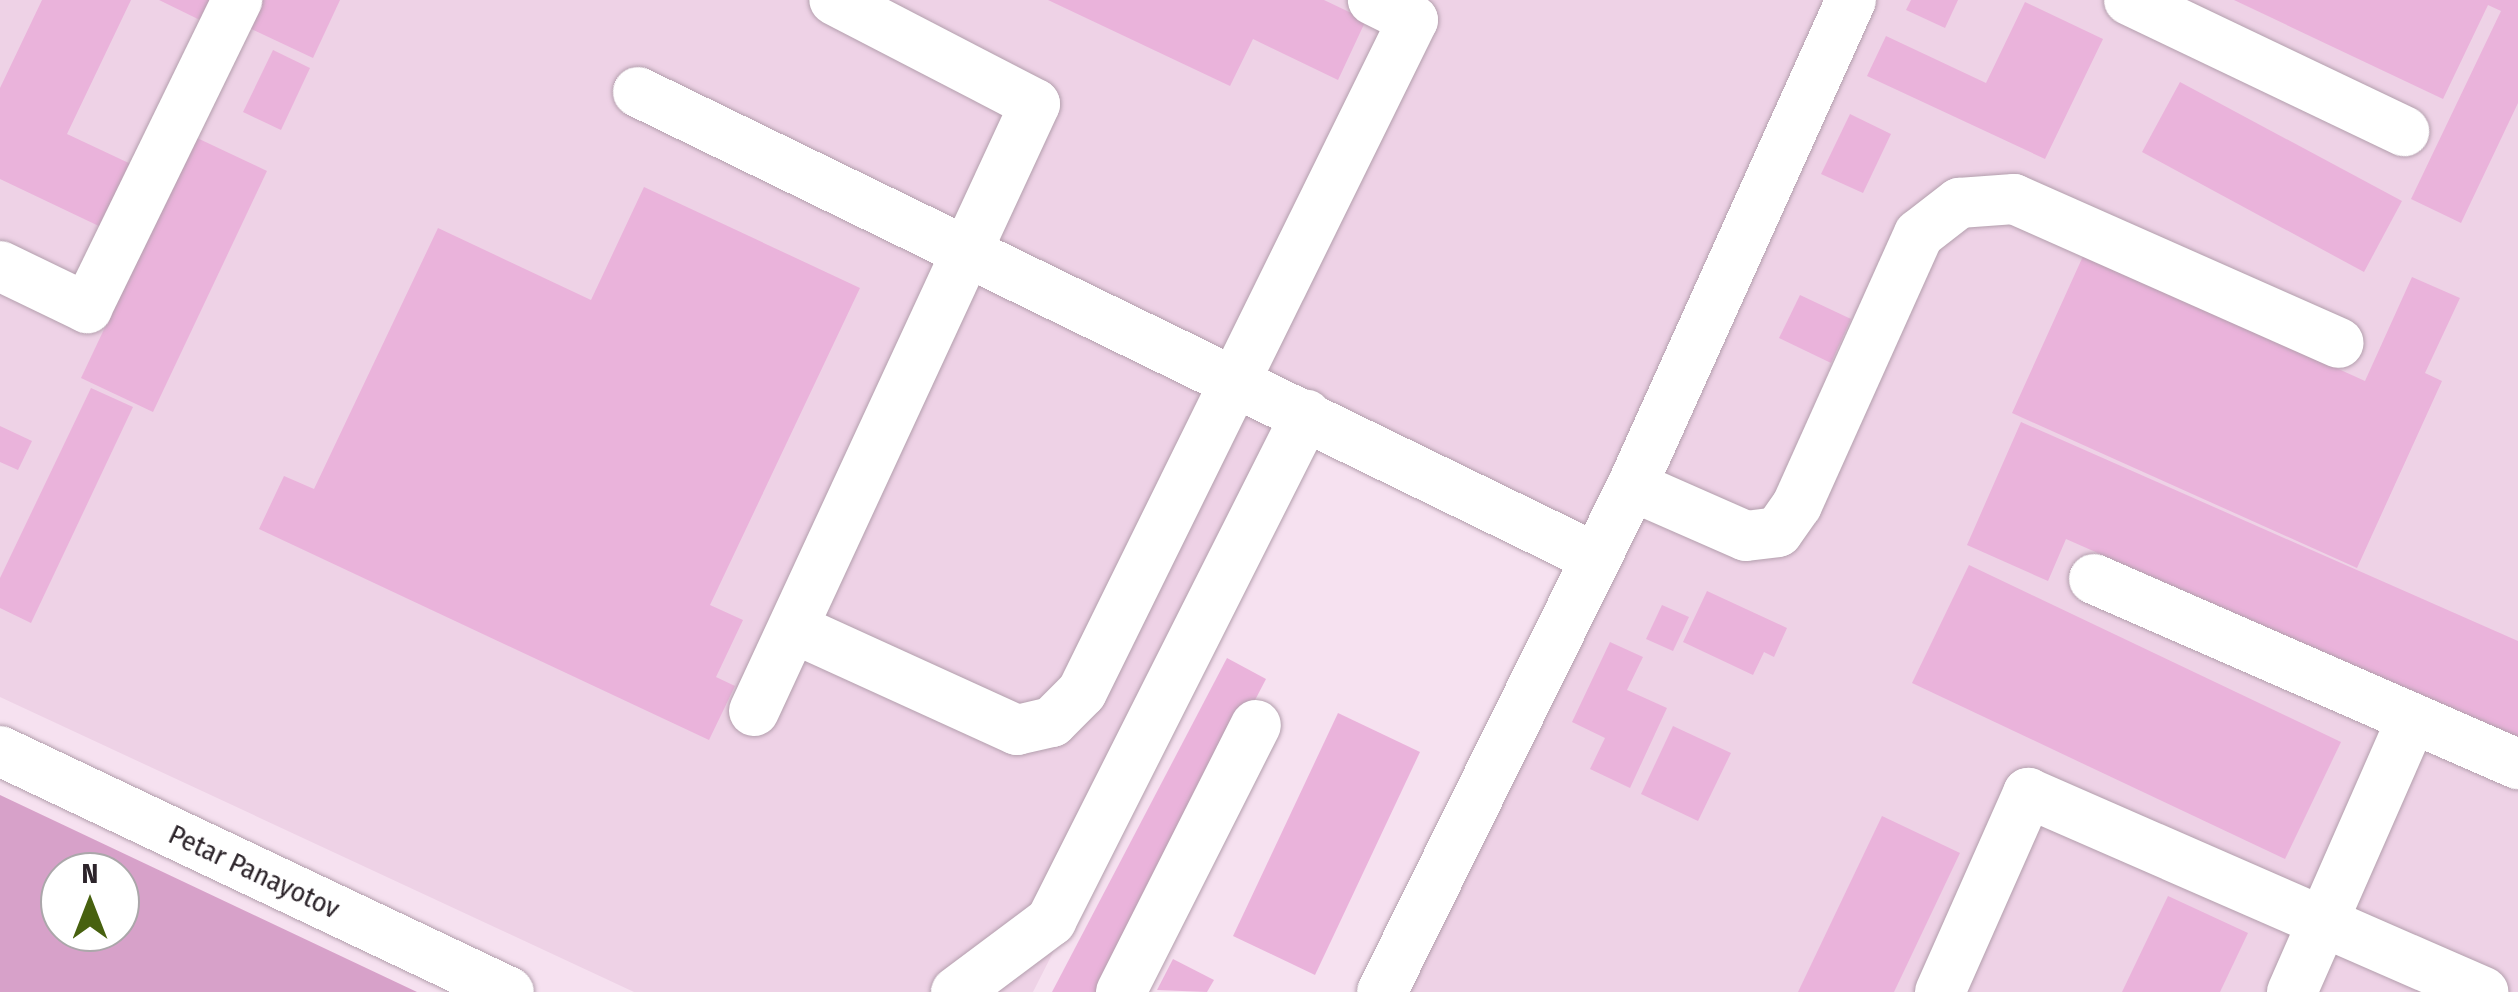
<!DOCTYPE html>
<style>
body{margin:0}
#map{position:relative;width:2518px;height:992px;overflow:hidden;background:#f6e1f0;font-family:"Fira Sans Condensed",sans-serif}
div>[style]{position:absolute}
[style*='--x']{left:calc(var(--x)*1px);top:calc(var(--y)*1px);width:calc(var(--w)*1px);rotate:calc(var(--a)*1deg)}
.built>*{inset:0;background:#eed2e6}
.forest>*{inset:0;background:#d7a1c9}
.building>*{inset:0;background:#eab3db}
.roads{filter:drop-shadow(0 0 2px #b39fad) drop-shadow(0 0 2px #b39fad)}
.minor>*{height:50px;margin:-25px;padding:0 25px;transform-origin:25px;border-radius:25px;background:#fff}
span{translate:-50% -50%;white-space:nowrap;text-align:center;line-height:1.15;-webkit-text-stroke:9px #fff;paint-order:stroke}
.street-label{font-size:28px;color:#2c242a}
.north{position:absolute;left:40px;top:852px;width:100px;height:100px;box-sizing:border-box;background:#fff;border:2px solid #aba7aa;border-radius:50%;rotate:0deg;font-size:28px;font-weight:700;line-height:40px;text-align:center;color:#2c242a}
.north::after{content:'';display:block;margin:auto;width:35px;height:45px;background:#47610f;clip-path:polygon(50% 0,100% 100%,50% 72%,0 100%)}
</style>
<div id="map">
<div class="built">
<div style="clip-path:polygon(0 0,2518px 0,2518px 992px,1395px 992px,1596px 558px,1321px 423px,1033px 992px,634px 992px,0 697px)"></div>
</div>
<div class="forest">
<div style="clip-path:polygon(evenodd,0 795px,417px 992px,0 992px,0 795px,60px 872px,120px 872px,120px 932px,60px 932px,60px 872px)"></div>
</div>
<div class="building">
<div style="clip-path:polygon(42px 0,131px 0,67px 134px,133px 165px,103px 228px,0 179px,0 88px)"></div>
<div style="clip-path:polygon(159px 0,212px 0,202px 21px)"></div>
<div style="clip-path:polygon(259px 0,340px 0,313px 58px,247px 27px)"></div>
<div style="clip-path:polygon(1048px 0,1324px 0,1366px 20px,1338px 80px,1253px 39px,1230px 86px)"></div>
<div style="clip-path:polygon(1911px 0,1958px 0,1945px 28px,1906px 10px)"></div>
<div style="clip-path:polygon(2234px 0,2518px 0,2518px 103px,2461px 223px,2411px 199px,2501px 11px,2488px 5px,2443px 99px)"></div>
<div style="clip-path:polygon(2025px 2px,2103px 39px,2045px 159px,1867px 76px,1886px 36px,1986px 83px)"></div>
<div style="clip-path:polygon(273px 50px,310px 68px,281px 130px,243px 112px)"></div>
<div style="clip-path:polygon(2180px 82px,2402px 201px,2364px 272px,2142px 152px)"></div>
<div style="clip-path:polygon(1850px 114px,1891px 134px,1863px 193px,1821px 174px)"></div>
<div style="clip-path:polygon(195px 137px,267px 171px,153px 412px,81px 378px)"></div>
<div style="clip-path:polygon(644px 187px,860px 288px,710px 605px,743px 620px,716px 677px,735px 686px,709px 740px,259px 529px,284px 476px,314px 489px,438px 228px,591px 300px)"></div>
<div style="clip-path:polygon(2084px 254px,2365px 381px,2412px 277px,2460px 298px,2425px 373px,2442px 381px,2357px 568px,2012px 413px)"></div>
<div style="clip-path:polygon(1800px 295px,1851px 319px,1831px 363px,1779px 338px)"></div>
<div style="clip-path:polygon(91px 388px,133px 407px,31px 623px,0 608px,0 578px)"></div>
<div style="clip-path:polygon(2021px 422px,2518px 641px,2518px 738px,2066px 539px,2048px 581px,1967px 545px)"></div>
<div style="clip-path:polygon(0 426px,32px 441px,18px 470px,0 462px)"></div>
<div style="clip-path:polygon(1969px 565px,2341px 742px,2285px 859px,1912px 683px)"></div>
<div style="clip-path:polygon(1707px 591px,1787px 628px,1774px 657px,1764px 652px,1753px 675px,1683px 642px)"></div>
<div style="clip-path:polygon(1662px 605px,1689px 617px,1673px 651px,1646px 639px)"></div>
<div style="clip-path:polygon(1610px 642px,1643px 657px,1627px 690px,1667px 708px,1630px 788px,1590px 769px,1605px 738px,1572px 722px)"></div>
<div style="clip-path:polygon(1227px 658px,1266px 679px,1103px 992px,1052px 992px)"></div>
<div style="clip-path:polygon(1338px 713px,1420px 752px,1315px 975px,1233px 936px)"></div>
<div style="clip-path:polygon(1673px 726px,1731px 753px,1698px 821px,1641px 794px)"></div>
<div style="clip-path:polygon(1882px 816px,1960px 853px,1894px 992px,1798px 992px)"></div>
<div style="clip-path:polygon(2168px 896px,2248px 933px,2220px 992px,2122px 992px)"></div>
<div style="clip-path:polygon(1173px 959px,1214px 980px,1207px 992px,1157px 990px)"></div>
</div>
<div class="roads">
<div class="minor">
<div style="--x:2129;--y:0;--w:305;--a:25.5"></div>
<div style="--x:638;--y:92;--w:1065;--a:25.94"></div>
<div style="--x:0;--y:266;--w:97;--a:25.8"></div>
<div style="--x:87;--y:308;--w:343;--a:-64"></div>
<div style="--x:1632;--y:486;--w:124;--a:23.7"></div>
<div style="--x:1746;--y:536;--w:32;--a:-7"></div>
<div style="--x:1778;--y:532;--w:33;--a:-55"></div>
<div style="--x:1797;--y:505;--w:297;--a:-65.8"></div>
<div style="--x:1919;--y:234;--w:51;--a:-37.8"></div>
<div style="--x:1959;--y:203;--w:55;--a:-4.2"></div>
<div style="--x:2014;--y:199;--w:355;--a:23.9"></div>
<div style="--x:2094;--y:579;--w:463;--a:23.6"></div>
<div style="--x:793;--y:628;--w:246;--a:24.5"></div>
<div style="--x:1017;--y:730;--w:36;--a:-13"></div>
<div style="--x:1052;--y:722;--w:42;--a:-45"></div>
<div style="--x:1082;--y:692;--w:749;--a:-63.78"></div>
<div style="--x:1413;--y:20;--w:45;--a:-153.4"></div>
<div style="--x:754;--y:711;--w:669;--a:-65.16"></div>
<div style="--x:1035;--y:104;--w:226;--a:-152.6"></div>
<div style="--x:0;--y:751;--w:563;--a:25.34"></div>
<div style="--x:956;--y:992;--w:119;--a:-36.8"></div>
<div style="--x:1051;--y:921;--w:567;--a:-63.25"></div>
<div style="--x:1121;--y:992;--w:299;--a:-63.2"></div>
<div style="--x:1382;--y:992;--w:564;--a:-63.71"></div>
<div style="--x:1632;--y:486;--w:533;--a:-65.74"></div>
<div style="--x:1940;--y:992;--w:218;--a:-66.1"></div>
<div style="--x:2028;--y:793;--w:497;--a:23.6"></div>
<div style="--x:2292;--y:992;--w:299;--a:-66.3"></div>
</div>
</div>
<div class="street-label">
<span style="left:254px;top:872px;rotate:25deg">Petar Panayotov</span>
</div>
<div class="north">N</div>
</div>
